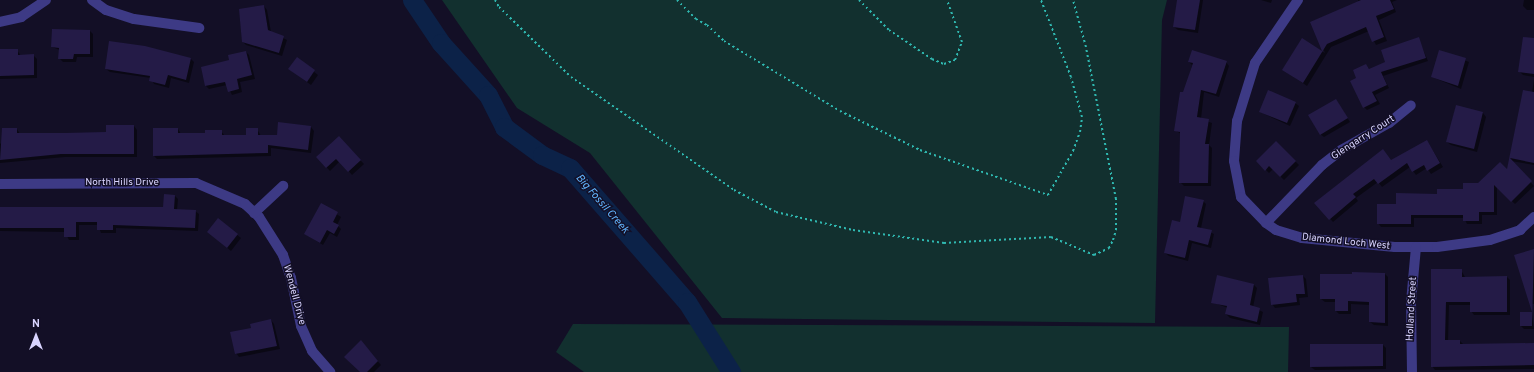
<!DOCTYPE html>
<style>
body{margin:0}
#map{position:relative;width:1534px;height:372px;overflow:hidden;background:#130f26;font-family:Overpass,sans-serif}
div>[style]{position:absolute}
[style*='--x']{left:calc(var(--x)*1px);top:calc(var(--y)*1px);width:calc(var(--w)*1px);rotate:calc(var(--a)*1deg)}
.green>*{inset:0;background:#12302f}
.shadow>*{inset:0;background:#0007}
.river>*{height:19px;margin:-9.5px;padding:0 9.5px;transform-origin:9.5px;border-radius:9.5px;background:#0c2248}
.building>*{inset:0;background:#241b47}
.path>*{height:2px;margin-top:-1px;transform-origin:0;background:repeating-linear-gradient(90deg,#2fb8b0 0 2px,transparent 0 5px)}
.minor>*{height:10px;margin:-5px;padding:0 5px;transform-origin:5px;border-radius:5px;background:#3d3a85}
span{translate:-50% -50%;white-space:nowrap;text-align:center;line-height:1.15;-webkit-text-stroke:3px #130f26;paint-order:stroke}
.street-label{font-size:10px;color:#d9d4ff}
.water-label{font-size:11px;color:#62b6ff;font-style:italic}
.north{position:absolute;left:16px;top:316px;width:40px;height:40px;-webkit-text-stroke:3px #130f26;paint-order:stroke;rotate:0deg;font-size:11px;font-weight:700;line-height:16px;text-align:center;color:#d9d4ff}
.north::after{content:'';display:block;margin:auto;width:14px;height:18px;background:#d9d4ff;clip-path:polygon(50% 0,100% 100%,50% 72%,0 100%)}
</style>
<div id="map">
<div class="green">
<div style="clip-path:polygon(442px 0,1167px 0,1162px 20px,1155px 323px,722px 318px,590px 153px,517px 108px)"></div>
<div style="clip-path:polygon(573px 324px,1289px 327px,1288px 372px,584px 372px,556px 352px)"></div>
</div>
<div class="shadow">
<div style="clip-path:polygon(1178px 0,1203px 0,1198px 33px,1178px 30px,1174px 27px)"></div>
<div style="clip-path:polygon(1261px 0,1272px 0,1271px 3px)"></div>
<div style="clip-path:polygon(1358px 0,1397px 0,1392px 2px,1396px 12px,1379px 20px,1387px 41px,1376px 45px,1369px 31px,1331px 47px,1307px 86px,1284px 70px,1302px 40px,1325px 53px,1311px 22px,1359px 2px)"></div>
<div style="clip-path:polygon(1524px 0,1534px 0,1534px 10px,1527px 10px,1523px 6px)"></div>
<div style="clip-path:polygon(264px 6px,267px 10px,271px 32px,287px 40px,282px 56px,246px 45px,242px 41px)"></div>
<div style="clip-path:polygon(90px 31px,93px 34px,93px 57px,77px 57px,76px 62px,63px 62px,59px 58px,60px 50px,52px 47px)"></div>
<div style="clip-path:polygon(1418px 38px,1428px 61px,1383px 76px,1389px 88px,1375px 95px,1380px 104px,1367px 110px,1364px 107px,1358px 78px,1366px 65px,1370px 70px,1386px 62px)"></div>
<div style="clip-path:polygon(1534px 39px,1534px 77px,1523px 75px,1520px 72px)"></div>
<div style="clip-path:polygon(0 50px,17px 50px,21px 56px,33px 55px,37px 59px,37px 78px,0 79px)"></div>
<div style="clip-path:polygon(1440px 51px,1469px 62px,1461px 89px,1432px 77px)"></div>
<div style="clip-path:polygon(246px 52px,249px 55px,255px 79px,240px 82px,242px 92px,232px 95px,227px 85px,209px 89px,206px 86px,202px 68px,230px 61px)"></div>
<div style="clip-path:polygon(190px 58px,194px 62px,189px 83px,171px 78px,169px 88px,154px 84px,151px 78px,110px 72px,106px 69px)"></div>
<div style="clip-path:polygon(298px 59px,318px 75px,311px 85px,293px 72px)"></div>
<div style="clip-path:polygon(1189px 62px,1226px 62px,1229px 66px,1219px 97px,1204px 92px,1201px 119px,1212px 123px,1209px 145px,1212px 148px,1211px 186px,1184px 186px,1180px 182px,1181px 134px,1175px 130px,1192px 65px)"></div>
<div style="clip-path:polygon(1534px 79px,1534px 165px,1511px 161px,1534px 186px,1515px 204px,1497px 187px,1497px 215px,1482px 215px,1482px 224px,1467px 224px,1464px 218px,1414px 218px,1414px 227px,1381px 227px,1378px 223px,1397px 205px,1464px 190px,1507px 171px,1524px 92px,1532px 93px)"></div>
<div style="clip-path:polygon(1336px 100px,1350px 122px,1324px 137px,1320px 134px)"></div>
<div style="clip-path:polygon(1295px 103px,1299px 106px,1290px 126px,1260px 112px)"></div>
<div style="clip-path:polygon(1456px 106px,1483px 113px,1486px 117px,1477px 152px,1451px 145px,1447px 142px)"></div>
<div style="clip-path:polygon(134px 126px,137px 130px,137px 157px,65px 157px,0 163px,0 144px,17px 129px,20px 134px,107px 133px)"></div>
<div style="clip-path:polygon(311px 127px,314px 131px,311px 153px,271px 148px,271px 156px,157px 159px,154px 156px,178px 129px,181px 134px,206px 134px,221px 131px,225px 136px,247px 136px,257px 129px,261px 136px,278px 136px)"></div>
<div style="clip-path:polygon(342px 141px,364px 164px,352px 175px,340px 161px,330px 171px,317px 157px)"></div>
<div style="clip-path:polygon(1427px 141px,1443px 167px,1431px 174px,1427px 168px,1416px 175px,1410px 167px,1382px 187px,1378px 182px,1356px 198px,1358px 201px,1333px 222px,1316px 203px)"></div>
<div style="clip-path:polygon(1276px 142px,1299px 165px,1284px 180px,1273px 169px,1269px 173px,1257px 161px)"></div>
<div style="clip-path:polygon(175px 196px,178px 199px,177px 210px,195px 211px,199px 214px,198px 231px,116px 228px,116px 233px,101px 233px,98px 225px,79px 225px,79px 240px,69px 240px,65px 232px,0 231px,0 208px,164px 208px)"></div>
<div style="clip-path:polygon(1203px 201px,1206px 204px,1201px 228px,1214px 234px,1211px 248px,1192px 243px,1188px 261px,1169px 256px,1165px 253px,1180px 223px)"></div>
<div style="clip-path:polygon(321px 204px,341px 217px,337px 225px,341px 229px,337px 237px,330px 233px,323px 245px,305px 234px)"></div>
<div style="clip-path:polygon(218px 220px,241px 238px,231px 251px,212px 235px)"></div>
<div style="clip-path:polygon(1534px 250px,1534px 304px,1533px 304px,1530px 301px,1515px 256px)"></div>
<div style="clip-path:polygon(1432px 270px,1461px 270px,1465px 277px,1507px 277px,1510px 280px,1510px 315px,1474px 315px,1471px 311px,1471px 305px,1449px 305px,1448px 341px,1460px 341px,1463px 344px,1534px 346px,1534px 369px,1435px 370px,1432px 366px)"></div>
<div style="clip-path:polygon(1385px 274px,1388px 277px,1388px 326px,1374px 325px,1370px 322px,1370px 305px,1351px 304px,1351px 314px,1339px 314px,1336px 311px,1336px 302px,1325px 302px,1321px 299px,1321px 275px)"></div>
<div style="clip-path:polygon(1303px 276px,1306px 279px,1308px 297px,1299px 298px,1300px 305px,1275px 308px,1272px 304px)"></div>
<div style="clip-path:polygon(1218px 277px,1254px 285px,1257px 288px,1253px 307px,1263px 312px,1260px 325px,1230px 318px,1226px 314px,1228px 308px,1212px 302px)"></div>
<div style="clip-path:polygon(1532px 313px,1534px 329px,1524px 329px,1520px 325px)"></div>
<div style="clip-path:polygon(271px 320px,274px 324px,280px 349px,239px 357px,236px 353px,253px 328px)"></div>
<div style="clip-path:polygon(364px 345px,381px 365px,374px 372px,361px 372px)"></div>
<div style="clip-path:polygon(1383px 345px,1386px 348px,1386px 369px,1315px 370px,1311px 367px)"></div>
</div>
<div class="river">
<div style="--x:412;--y:0;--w:52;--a:56"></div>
<div style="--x:441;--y:43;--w:70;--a:47.9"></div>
<div style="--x:488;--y:95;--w:36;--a:63"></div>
<div style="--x:504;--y:127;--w:47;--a:36.4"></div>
<div style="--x:542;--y:155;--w:31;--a:25"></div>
<div style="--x:570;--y:168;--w:178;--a:48.9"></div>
<div style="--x:687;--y:302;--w:83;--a:57.8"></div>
</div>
<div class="building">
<div style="clip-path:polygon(1177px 0,1200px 0,1195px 30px,1173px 27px)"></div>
<div style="clip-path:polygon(1361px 0,1390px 0,1394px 9px,1376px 16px,1384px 37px,1372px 42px,1366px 27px,1327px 44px,1303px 83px,1282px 70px,1302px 38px,1322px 51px,1310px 22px)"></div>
<div style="clip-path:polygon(264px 5px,268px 30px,284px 36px,279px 53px,242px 42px,239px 9px)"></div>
<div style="clip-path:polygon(52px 29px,90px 30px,90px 54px,74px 54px,73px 59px,58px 59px,59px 48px,51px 47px)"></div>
<div style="clip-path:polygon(1419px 37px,1426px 58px,1381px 72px,1387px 85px,1372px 92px,1377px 101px,1363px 108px,1350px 81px,1356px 78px,1353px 70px,1366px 64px,1369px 69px,1385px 62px,1381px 50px)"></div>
<div style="clip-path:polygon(1523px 37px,1534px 38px,1534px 74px,1518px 72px)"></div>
<div style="clip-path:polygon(109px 41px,145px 46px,191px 58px,186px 80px,168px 75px,165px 85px,149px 81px,150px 76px,105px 69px)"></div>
<div style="clip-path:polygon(0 49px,18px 49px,18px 55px,34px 54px,34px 75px,0 76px)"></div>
<div style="clip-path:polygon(1192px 50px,1227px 61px,1216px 94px,1201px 90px,1197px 117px,1209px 119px,1205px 144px,1209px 144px,1208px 183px,1179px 183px,1180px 132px,1174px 131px,1180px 92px,1183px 92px,1193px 63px,1188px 62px)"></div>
<div style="clip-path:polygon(1439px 50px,1466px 58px,1458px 86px,1431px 77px)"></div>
<div style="clip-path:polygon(246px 51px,252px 75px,237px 79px,239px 89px,228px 92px,225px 82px,205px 86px,201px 67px,229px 60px,228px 55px)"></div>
<div style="clip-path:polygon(297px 57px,315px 70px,307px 82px,288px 69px)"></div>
<div style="clip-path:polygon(1268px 90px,1296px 102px,1287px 123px,1259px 112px)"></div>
<div style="clip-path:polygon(1523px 90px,1534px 92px,1534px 163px,1510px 158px,1532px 181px,1511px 202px,1494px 185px,1494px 212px,1479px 212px,1479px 221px,1463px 221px,1463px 215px,1411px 215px,1411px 224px,1377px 224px,1377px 204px,1396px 204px,1396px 193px,1437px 194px,1437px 189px,1463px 189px,1463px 183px,1478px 183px,1500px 162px,1507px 169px)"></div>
<div style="clip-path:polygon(1336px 99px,1348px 118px,1320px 135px,1308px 115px)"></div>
<div style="clip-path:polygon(1456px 105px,1483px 112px,1474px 149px,1446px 142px)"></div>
<div style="clip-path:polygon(278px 122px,311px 126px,308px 150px,268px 145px,268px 153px,153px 156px,153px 128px,178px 128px,178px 133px,205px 133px,205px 130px,222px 130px,222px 135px,246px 135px,246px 128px,258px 128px,258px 135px,277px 135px)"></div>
<div style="clip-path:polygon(106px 125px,134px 125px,134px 154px,61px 154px,0 160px,2px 128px,17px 128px,17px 133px,65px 133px,106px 132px)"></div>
<div style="clip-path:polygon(339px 136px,361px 160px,348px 172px,336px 159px,326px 168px,316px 157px)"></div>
<div style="clip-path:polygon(1427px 140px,1440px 163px,1427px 171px,1424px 165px,1412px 172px,1407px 163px,1378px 184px,1374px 179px,1353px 194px,1356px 197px,1329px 220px,1314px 203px,1383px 149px,1391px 160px)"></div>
<div style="clip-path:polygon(1276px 141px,1296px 161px,1280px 177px,1269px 166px,1265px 171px,1256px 161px)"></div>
<div style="clip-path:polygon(164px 194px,175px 195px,174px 209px,196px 210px,195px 228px,113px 225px,113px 230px,97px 230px,97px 222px,76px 222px,76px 237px,64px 237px,64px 228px,0 228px,0 207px,163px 207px)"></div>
<div style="clip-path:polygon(1185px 196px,1204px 200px,1197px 227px,1212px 230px,1208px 245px,1189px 240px,1185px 258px,1164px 253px,1172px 220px,1180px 222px)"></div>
<div style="clip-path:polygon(321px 203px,338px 212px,333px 222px,339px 225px,334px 234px,327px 230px,320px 243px,304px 234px)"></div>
<div style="clip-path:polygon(218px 218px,238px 234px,227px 248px,207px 232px)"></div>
<div style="clip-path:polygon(1534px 249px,1532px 326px,1520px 326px,1520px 312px,1532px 312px,1514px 255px)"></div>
<div style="clip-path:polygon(1431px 269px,1462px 269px,1462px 277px,1507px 276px,1507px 312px,1470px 312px,1470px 302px,1446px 302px,1445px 340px,1460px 340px,1460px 344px,1534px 343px,1534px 365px,1431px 367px)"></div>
<div style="clip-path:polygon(1352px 272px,1385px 273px,1385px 323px,1369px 322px,1369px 302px,1348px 301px,1348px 311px,1335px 311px,1335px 299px,1320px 299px,1320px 274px,1352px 274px)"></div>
<div style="clip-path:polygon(1217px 275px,1254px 284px,1250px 305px,1260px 308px,1257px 322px,1225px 314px,1227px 306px,1211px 303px)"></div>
<div style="clip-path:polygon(1303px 275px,1305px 294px,1296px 294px,1297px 302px,1271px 305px,1268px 278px)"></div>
<div style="clip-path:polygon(271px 319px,277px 346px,235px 354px,230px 332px,251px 328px,250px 324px)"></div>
<div style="clip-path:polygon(361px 340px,378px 361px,367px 372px,360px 372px,344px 357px)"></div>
<div style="clip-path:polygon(1310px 344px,1383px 344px,1383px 366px,1310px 367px)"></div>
</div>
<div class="path">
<div style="--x:495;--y:0;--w:8;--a:60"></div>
<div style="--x:499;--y:7;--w:100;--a:44.2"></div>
<div style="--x:571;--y:77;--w:198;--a:34.7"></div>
<div style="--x:734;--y:190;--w:47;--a:27.6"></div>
<div style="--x:776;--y:212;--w:79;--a:13.2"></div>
<div style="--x:853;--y:230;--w:92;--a:8.1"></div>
<div style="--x:944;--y:243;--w:107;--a:-3.2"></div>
<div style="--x:1051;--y:237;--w:47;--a:22.7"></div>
<div style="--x:1094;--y:255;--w:17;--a:-25"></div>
<div style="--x:1109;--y:248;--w:9;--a:-63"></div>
<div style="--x:1113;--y:240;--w:10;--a:-73"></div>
<div style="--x:1116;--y:230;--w:31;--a:-90"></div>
<div style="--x:1116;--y:199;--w:155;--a:-101.2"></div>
<div style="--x:1086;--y:47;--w:49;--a:-105.5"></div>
<div style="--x:677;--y:0;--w:27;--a:45"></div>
<div style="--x:696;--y:19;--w:13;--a:29"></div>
<div style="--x:707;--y:25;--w:23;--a:43"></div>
<div style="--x:724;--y:41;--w:135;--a:31.1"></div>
<div style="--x:840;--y:111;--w:89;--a:26"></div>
<div style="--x:920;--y:150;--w:136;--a:19.4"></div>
<div style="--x:1048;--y:195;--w:51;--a:-60.4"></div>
<div style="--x:1073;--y:151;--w:20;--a:-70"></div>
<div style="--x:1080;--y:132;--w:15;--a:-82"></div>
<div style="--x:1082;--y:117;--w:41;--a:-105.4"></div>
<div style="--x:1071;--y:77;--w:83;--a:-111.3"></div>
<div style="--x:859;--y:0;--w:42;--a:45"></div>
<div style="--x:889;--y:30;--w:52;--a:34"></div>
<div style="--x:932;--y:59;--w:13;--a:23"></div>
<div style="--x:944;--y:64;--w:12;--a:-20"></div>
<div style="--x:955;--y:60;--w:19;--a:-69"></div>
<div style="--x:962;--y:42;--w:45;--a:-109.7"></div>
</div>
<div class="minor">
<div style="--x:92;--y:0;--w:17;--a:36"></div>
<div style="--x:106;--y:10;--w:29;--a:18"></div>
<div style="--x:134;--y:19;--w:66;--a:7.9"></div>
<div style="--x:1298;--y:0;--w:76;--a:124.3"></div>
<div style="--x:1255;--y:63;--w:61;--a:107.2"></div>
<div style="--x:1237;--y:121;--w:40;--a:94.3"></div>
<div style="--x:1234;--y:161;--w:37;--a:79"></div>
<div style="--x:1241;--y:197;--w:36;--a:46"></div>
<div style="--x:1266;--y:223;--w:12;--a:35"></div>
<div style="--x:1276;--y:230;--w:27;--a:17"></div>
<div style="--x:1302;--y:238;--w:93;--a:5.5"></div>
<div style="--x:1395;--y:247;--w:42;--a:0"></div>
<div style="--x:1437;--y:247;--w:53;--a:-7.5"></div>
<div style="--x:1490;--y:240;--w:32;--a:-18"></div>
<div style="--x:1520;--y:230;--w:19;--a:-43"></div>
<div style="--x:0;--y:22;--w:22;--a:-13"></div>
<div style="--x:21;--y:17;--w:30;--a:-34"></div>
<div style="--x:0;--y:184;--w:196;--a:-0.3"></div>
<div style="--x:196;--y:183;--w:53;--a:23.2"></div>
<div style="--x:245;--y:204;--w:19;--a:43"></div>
<div style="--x:259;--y:217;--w:45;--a:57.7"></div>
<div style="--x:283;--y:255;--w:24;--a:71"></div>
<div style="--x:291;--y:278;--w:49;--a:78.2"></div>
<div style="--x:301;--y:326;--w:27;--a:66"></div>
<div style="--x:312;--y:351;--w:28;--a:49"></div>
<div style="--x:254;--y:213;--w:40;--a:-43"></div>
<div style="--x:1266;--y:223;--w:81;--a:-46"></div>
<div style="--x:1322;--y:165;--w:24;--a:-38"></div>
<div style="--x:1341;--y:150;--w:55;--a:-29.4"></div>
<div style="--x:1389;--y:123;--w:28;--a:-39"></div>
<div style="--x:1412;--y:372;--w:70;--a:-90.8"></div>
<div style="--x:1411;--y:302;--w:55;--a:-84.8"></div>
</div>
<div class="street-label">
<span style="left:1363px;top:138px;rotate:-33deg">Glengarry Court</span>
<span style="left:122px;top:183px">North Hills Drive</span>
<span style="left:1346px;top:242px;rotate:6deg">Diamond Loch West</span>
<span style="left:294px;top:295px;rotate:75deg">Wendell Drive</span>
<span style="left:1412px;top:309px;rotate:-87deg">Holland Street</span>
</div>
<div class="water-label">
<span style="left:602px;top:204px;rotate:49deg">Big Fossil Creek</span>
</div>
<div class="north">N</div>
</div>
